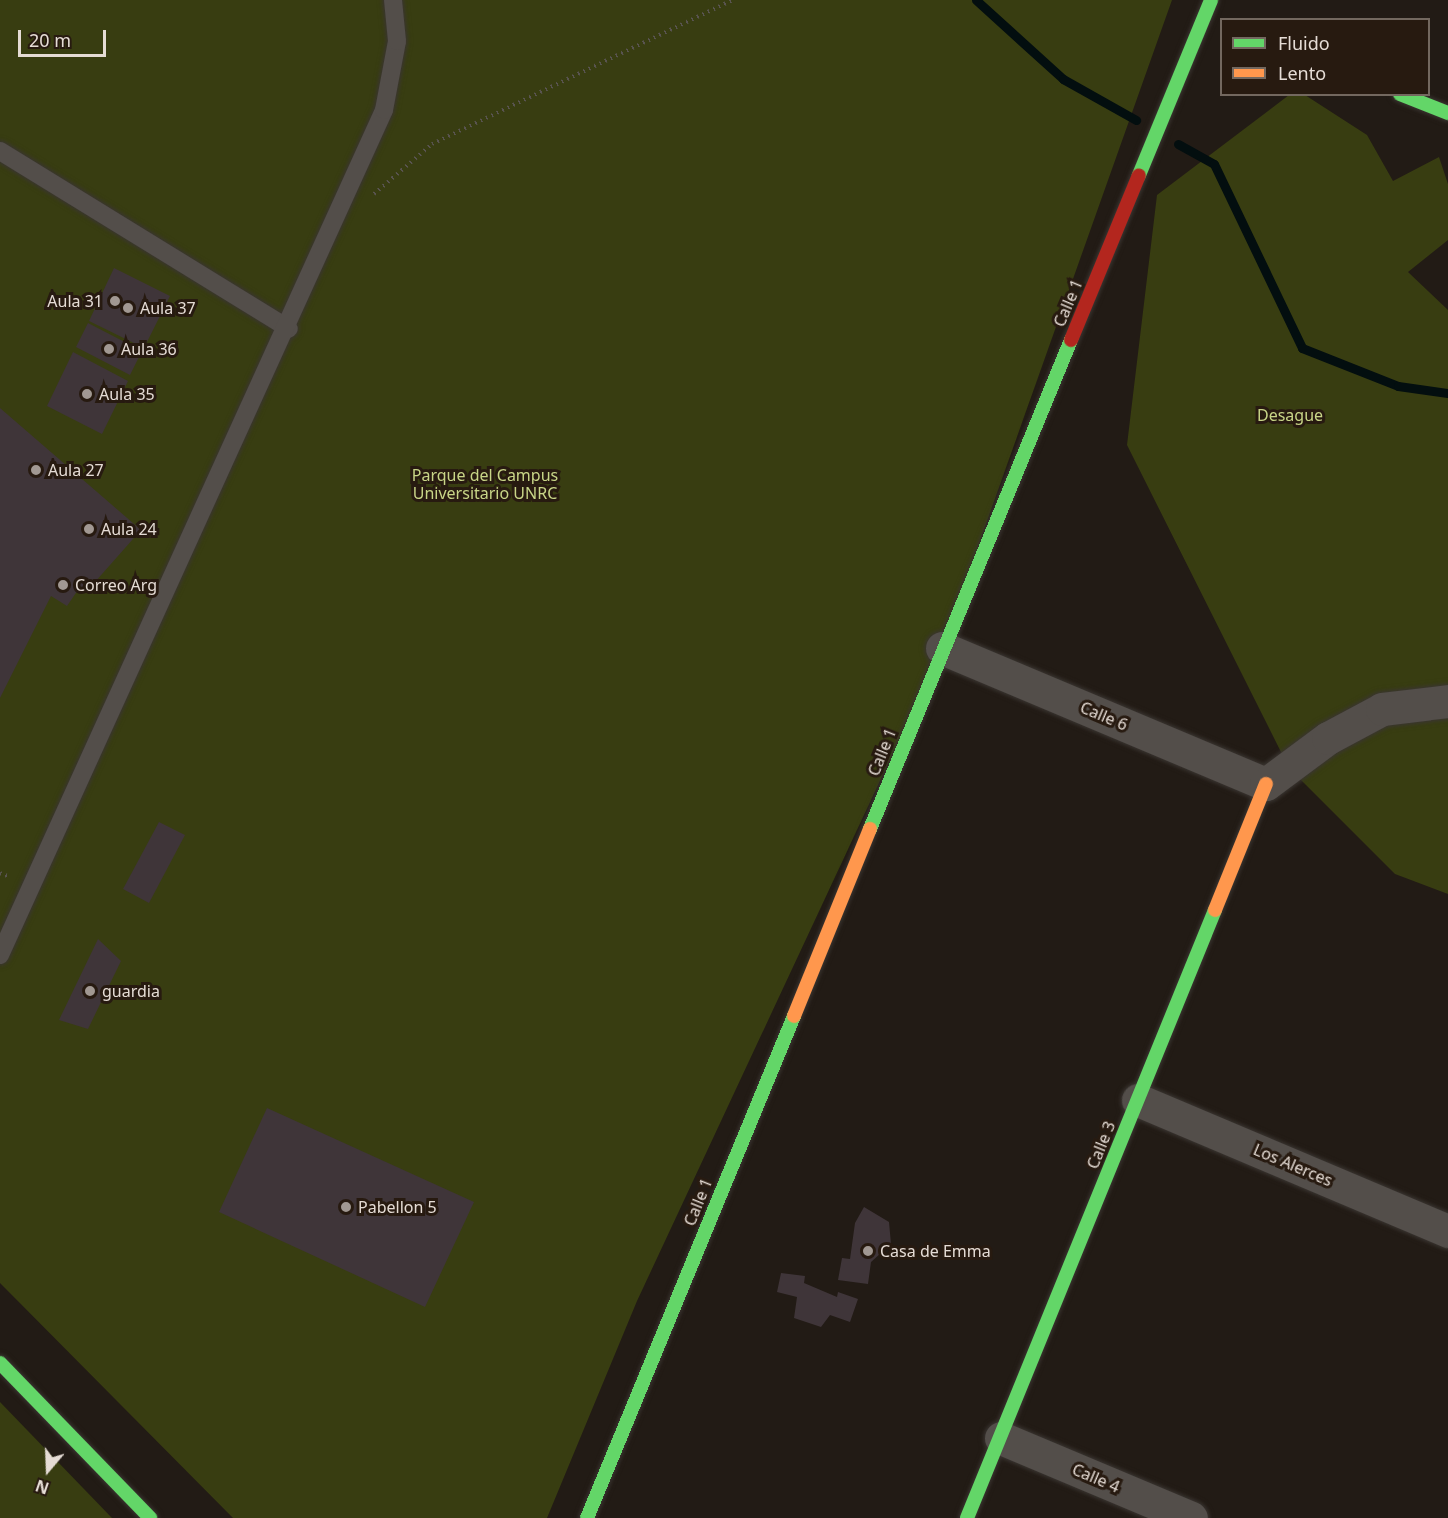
<!DOCTYPE html>
<style>
body{margin:0}
#map{position:relative;width:1448px;height:1518px;overflow:hidden;background:#221b15;font-family:"Noto Sans",sans-serif}
div>[style]{position:absolute}
[style*='--x']{left:calc(var(--x)*1px);top:calc(var(--y)*1px);width:calc(var(--w)*1px);rotate:calc(var(--a)*1deg)}
.green>*{inset:0;background:#383d11}
.stream>*{height:9px;margin:-4.5px;padding:0 4.5px;transform-origin:4.5px;border-radius:4.5px;background:#030e0f}
.building>*{inset:0;background:#3f3539}
.path>*{height:4px;margin-top:-2px;transform-origin:0;background:repeating-linear-gradient(90deg,#595450 0 1.5px,transparent 0 6px)}
.roads{filter:drop-shadow(0 0 2px #3a3531) drop-shadow(0 0 2px #3a3531)}
.lane>*{height:18px;margin:-9px;padding:0 9px;transform-origin:9px;border-radius:9px;background:#534e4a}
.street>*{height:33px;margin:-16.5px;padding:0 16.5px;transform-origin:16.5px;border-radius:16.5px;background:#534e4a}
.fast>*{height:14px;margin:-7px;padding:0 7px;transform-origin:7px;border-radius:7px;background:#63d668}
.slow>*{height:14px;margin:-7px;padding:0 7px;transform-origin:7px;border-radius:7px;background:#ff974d}
.jam>*{height:14px;margin:-7px;padding:0 7px;transform-origin:7px;border-radius:7px;background:#b3261e}
.dots>*{width:16px;height:16px;translate:-50% -50%;box-sizing:border-box;border:3px solid #271a10;border-radius:50%}
span{translate:-50% -50%;white-space:nowrap;text-align:center;line-height:1.15;-webkit-text-stroke:6px #271a10;paint-order:stroke}
.poi-label{font-size:16px;color:#e5dcd5}
.right{translate:-100% -50%;text-align:right}
.left{translate:0 -50%;text-align:left}
.street-label{font-size:16px;color:#e5dcd5}
.park-label{font-size:16px;color:#c8d587}
.legend{position:absolute;left:1220px;top:18px;width:210px;height:78px;box-sizing:border-box;background:#271a10;border:2px solid #73685f;margin:0;padding:8px 10px;list-style:none;font-size:18px;color:#e5dcd5}
.legend li{display:flex;align-items:center;gap:12px;height:30px}
.legend b{width:30px;border:2px solid #73685f}
.north{position:absolute;left:18px;top:1440px;width:60px;height:60px;-webkit-text-stroke:4px #271a10;paint-order:stroke;rotate:199deg;font-size:16px;font-weight:700;line-height:24px;text-align:center;color:#e5dcd5}
.north::after{content:'';display:block;margin:auto;width:21px;height:27px;background:#e5dcd5;clip-path:polygon(50% 0,100% 100%,50% 72%,0 100%)}
.scale{position:absolute;left:18px;top:30px;width:88px;height:27px;box-sizing:border-box;border:3px solid #e5dcd5;border-top:0;padding-left:8px;font-size:18px;line-height:21px;white-space:nowrap;color:#e5dcd5;-webkit-text-stroke:4px #271a10;paint-order:stroke}
</style>
<div id="map">
<div class="green">
<div style="clip-path:polygon(0 0,1172px 0,942px 648px,637px 1301px,547px 1518px,233px 1518px,0 1283px)"></div>
<div style="clip-path:polygon(1289px 95px,1305px 95px,1367px 135px,1393px 181px,1439px 157px,1448px 184px,1448px 240px,1408px 272px,1448px 310px,1448px 894px,1395px 874px,1289px 768px,1127px 445px,1157px 195px)"></div>
<div style="clip-path:polygon(0 1402px,112px 1518px,0 1518px)"></div>
</div>
<div class="stream">
<div style="--x:976;--y:0;--w:118;--a:42.2"></div>
<div style="--x:1063;--y:79;--w:84;--a:29.3"></div>
<div style="--x:1178;--y:144;--w:41;--a:29.1"></div>
<div style="--x:1214;--y:164;--w:204;--a:64.4"></div>
<div style="--x:1302;--y:348;--w:103;--a:21.6"></div>
<div style="--x:1398;--y:386;--w:50;--a:8"></div>
</div>
<div class="building">
<div style="clip-path:polygon(114px 268px,170px 296px,144px 348px,89px 321px)"></div>
<div style="clip-path:polygon(88px 323px,142px 351px,130px 375px,76px 347px)"></div>
<div style="clip-path:polygon(73px 352px,128px 381px,102px 434px,47px 406px)"></div>
<div style="clip-path:polygon(0 408px,141px 530px,87px 591px,80px 587px,67px 606px,51px 596px,0 698px)"></div>
<div style="clip-path:polygon(159px 822px,185px 835px,149px 903px,123px 889px)"></div>
<div style="clip-path:polygon(98px 939px,121px 961px,88px 1029px,59px 1020px)"></div>
<div style="clip-path:polygon(267px 1108px,474px 1202px,425px 1307px,219px 1212px)"></div>
<div style="clip-path:polygon(864px 1207px,889px 1222px,891px 1244px,871px 1262px,868px 1284px,838px 1280px,842px 1258px,850px 1259px,855px 1223px)"></div>
<div style="clip-path:polygon(781px 1273px,805px 1276px,804px 1283px,837px 1297px,838px 1292px,858px 1299px,850px 1322px,830px 1315px,821px 1327px,794px 1318px,797px 1297px,777px 1292px)"></div>
</div>
<div class="path">
<div style="--x:374;--y:194;--w:77;--a:-40.8"></div>
<div style="--x:432;--y:144;--w:333;--a:-25.6"></div>
<div style="--x:0;--y:873;--w:11;--a:22"></div>
</div>
<div class="roads">
<div class="lane">
<div style="--x:0;--y:151;--w:339;--a:31.6"></div>
<div style="--x:0;--y:955;--w:928;--a:-65.56"></div>
<div style="--x:384;--y:110;--w:70;--a:-79.3"></div>
<div style="--x:397;--y:41;--w:41;--a:-95.6"></div>
</div>
<div class="street">
<div style="--x:942;--y:648;--w:351;--a:22.8"></div>
<div style="--x:1266;--y:784;--w:77;--a:-36.6"></div>
<div style="--x:1328;--y:738;--w:61;--a:-28.2"></div>
<div style="--x:1382;--y:709;--w:66;--a:-6.9"></div>
<div style="--x:1138;--y:1100;--w:337;--a:22.9"></div>
<div style="--x:1001;--y:1438;--w:206;--a:22.8"></div>
</div>
<div class="fast">
<div style="--x:1400;--y:94;--w:52;--a:21.6"></div>
<div style="--x:1139;--y:175;--w:189;--a:-67.6"></div>
<div style="--x:870;--y:829;--w:529;--a:-67.66"></div>
<div style="--x:0;--y:1363;--w:216;--a:45.9"></div>
<div style="--x:587;--y:1518;--w:543;--a:-67.59"></div>
<div style="--x:967;--y:1518;--w:657;--a:-67.81"></div>
</div>
<div class="slow">
<div style="--x:1215;--y:910;--w:136;--a:-68"></div>
<div style="--x:794;--y:1016;--w:202;--a:-67.9"></div>
</div>
<div class="jam">
<div style="--x:1071;--y:340;--w:178;--a:-67.6"></div>
</div>
</div>
<div class="dots">
<div style="left:115px;top:301px;background:#a19892"></div>
<div style="left:128px;top:308px;background:#a19892"></div>
<div style="left:109px;top:349px;background:#a19892"></div>
<div style="left:87px;top:394px;background:#a19892"></div>
<div style="left:36px;top:470px;background:#a19892"></div>
<div style="left:89px;top:529px;background:#a19892"></div>
<div style="left:63px;top:585px;background:#a19892"></div>
<div style="left:90px;top:991px;background:#a19892"></div>
<div style="left:346px;top:1207px;background:#a19892"></div>
<div style="left:868px;top:1251px;background:#a19892"></div>
</div>
<div class="poi-label">
<span class="right" style="left:103px;top:301px">Aula 31</span>
<span class="left" style="left:140px;top:308px">Aula 37</span>
<span class="left" style="left:121px;top:349px">Aula 36</span>
<span class="left" style="left:99px;top:394px">Aula 35</span>
<span class="left" style="left:48px;top:470px">Aula 27</span>
<span class="left" style="left:101px;top:529px">Aula 24</span>
<span class="left" style="left:75px;top:585px">Correo Arg</span>
<span class="left" style="left:102px;top:991px">guardia</span>
<span class="left" style="left:358px;top:1207px">Pabellon 5</span>
<span class="left" style="left:880px;top:1251px">Casa de Emma</span>
</div>
<div class="street-label">
<span style="left:1068px;top:303px;rotate:-67deg">Calle 1</span>
<span style="left:1104px;top:716px;rotate:23deg">Calle 6</span>
<span style="left:882px;top:752px;rotate:-68deg">Calle 1</span>
<span style="left:1101px;top:1145px;rotate:-68deg">Calle 3</span>
<span style="left:1293px;top:1165px;rotate:23deg">Los Alerces</span>
<span style="left:698px;top:1202px;rotate:-68deg">Calle 1</span>
<span style="left:1096px;top:1478px;rotate:23deg">Calle 4</span>
</div>
<div class="park-label">
<span style="left:1290px;top:415px">Desague</span>
<span style="left:485px;top:484px">Parque del Campus<br>Universitario UNRC</span>
</div>
<ul class="legend">
<li><b style="height:8px;background:#63d668"></b>Fluido</li>
<li><b style="height:8px;background:#ff974d"></b>Lento</li>
</ul>
<div class="north">N</div>
<div class="scale">20 m</div>
</div>
